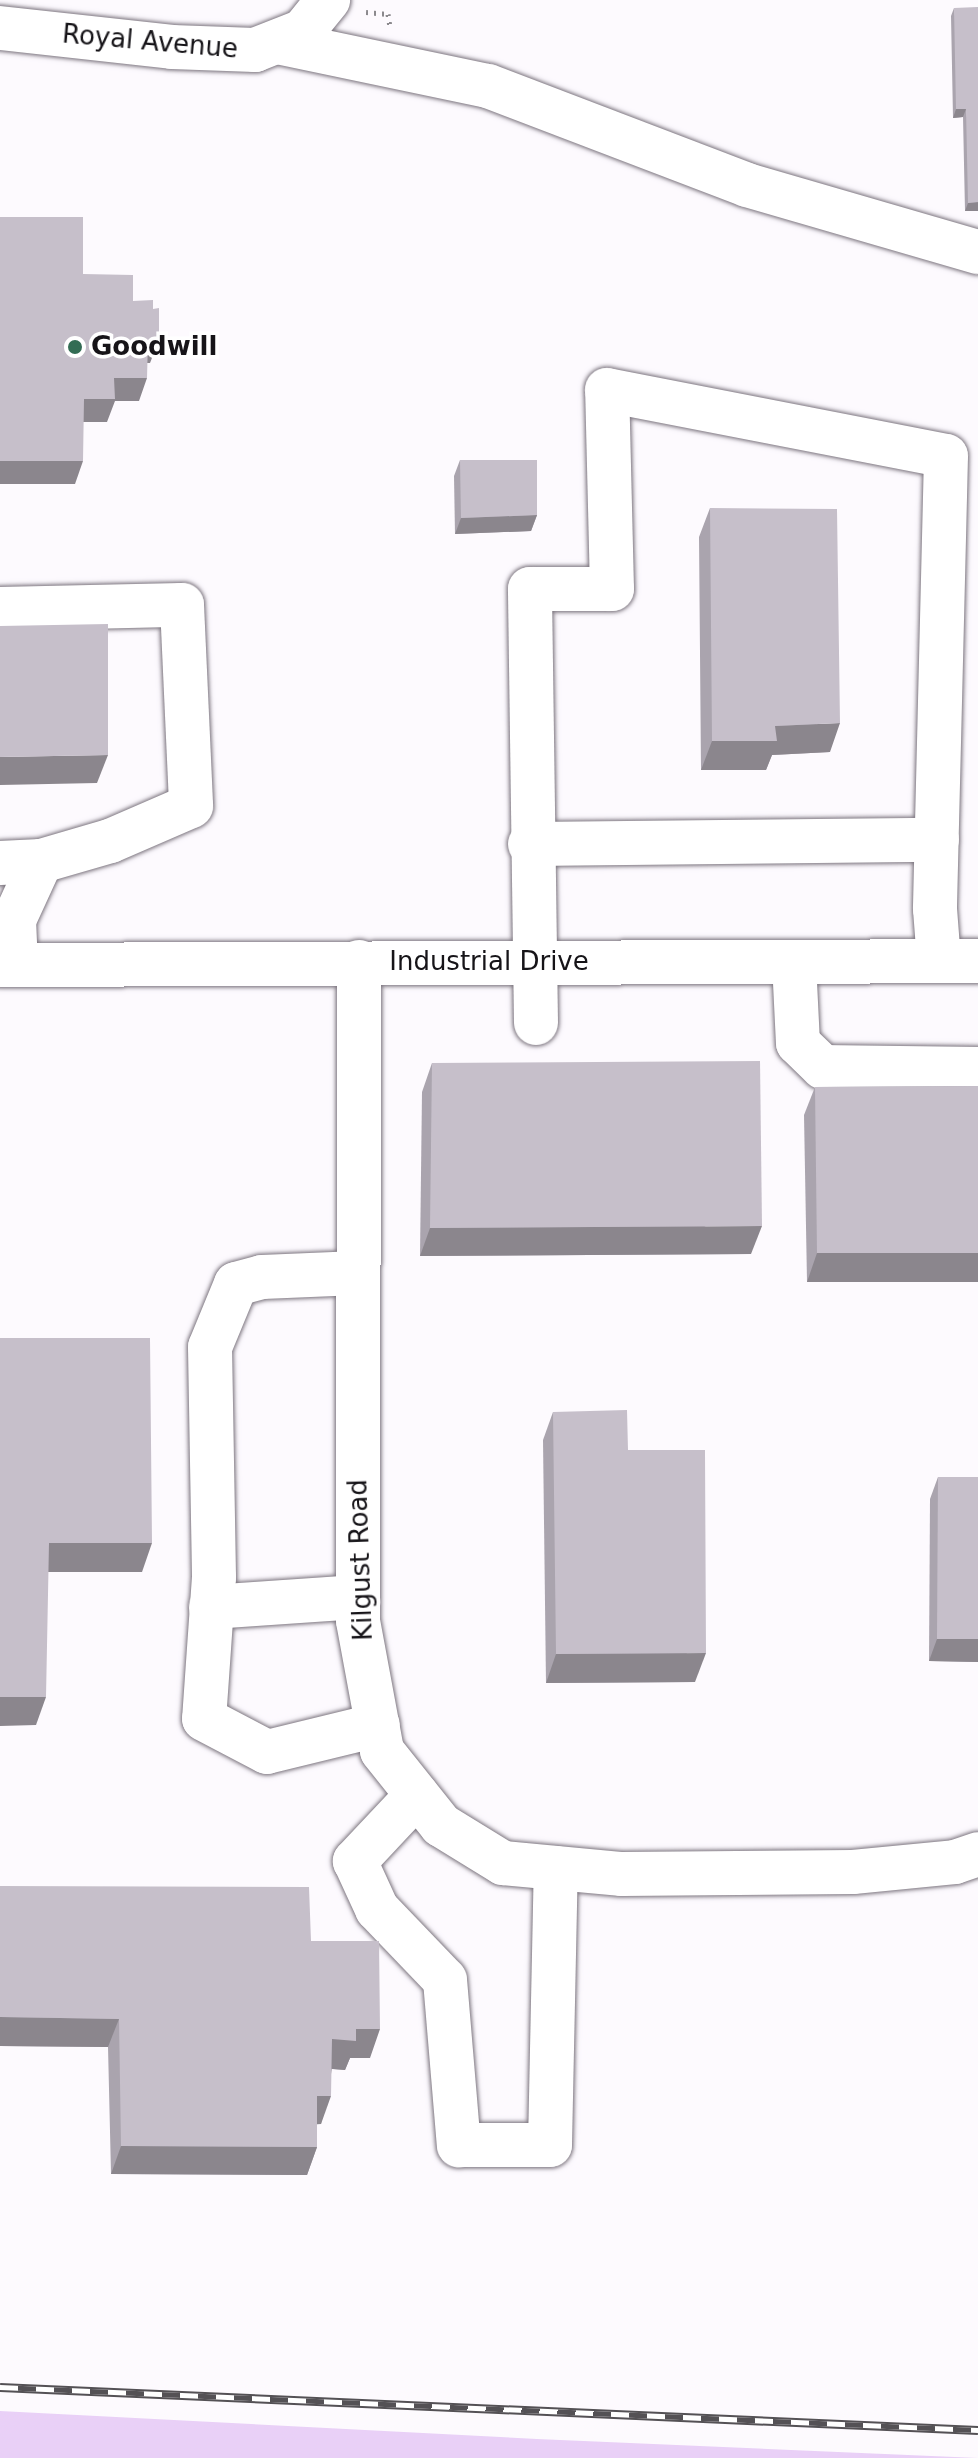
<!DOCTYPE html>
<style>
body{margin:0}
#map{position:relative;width:978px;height:2458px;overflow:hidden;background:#fdfafe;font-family:"DejaVu Sans",sans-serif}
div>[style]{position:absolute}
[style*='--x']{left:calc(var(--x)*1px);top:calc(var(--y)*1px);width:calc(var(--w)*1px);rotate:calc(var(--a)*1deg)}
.green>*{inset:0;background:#e9d0f7}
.path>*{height:5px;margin-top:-2.5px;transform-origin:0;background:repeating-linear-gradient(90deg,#8b898d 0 2px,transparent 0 8px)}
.roads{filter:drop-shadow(0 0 2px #7d7680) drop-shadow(0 0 2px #7d7680)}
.minor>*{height:44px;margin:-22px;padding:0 22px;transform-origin:22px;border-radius:22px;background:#fff}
.rail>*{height:9px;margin-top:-4.5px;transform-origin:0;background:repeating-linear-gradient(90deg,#fff 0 18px,#545155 0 36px);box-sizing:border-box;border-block:2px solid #545155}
.wall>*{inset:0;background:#aaa4ae}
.shaded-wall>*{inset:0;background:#8b868d}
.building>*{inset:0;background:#c6bfca}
.dots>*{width:22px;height:22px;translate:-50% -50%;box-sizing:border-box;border:4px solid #fff;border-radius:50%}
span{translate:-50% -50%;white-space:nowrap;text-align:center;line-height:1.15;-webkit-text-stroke:7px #fff;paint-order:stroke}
.street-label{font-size:26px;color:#161418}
.poi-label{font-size:26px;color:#161418;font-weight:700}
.left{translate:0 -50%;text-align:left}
</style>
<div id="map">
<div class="green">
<div style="clip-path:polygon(0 2411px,537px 2439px,978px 2458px,0 2458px)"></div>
</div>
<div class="path">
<div style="--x:366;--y:12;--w:22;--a:5"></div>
<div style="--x:388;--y:14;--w:12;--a:81"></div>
</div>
<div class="roads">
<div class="minor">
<div style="--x:0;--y:28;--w:173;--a:6.3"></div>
<div style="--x:172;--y:47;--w:83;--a:2.1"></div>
<div style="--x:255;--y:50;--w:52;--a:-21.6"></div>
<div style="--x:303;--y:31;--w:40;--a:-51"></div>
<div style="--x:282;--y:43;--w:210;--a:11.8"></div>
<div style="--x:488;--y:86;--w:277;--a:20.9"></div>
<div style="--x:747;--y:185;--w:241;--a:16.2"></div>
<div style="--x:0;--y:609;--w:182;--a:-1.3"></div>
<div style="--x:182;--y:605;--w:201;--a:87.4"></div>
<div style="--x:191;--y:806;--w:88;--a:156.6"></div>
<div style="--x:110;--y:841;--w:72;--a:163.8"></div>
<div style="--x:41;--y:861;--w:65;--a:114.6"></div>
<div style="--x:14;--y:920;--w:45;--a:87.5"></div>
<div style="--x:530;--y:844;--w:407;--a:-0.6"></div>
<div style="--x:0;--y:863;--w:41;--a:-2.8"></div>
<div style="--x:359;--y:962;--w:659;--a:90.09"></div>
<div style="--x:358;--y:1621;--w:132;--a:79.5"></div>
<div style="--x:382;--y:1751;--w:95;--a:51.4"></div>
<div style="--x:441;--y:1825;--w:73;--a:31.5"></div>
<div style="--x:503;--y:1863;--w:120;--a:5.3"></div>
<div style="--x:622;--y:1874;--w:231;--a:-0.5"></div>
<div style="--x:853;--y:1872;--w:102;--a:-5.6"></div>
<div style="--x:955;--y:1862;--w:24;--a:-19"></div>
<div style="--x:794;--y:962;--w:81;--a:87.2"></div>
<div style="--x:798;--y:1043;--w:35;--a:44"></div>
<div style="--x:823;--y:1067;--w:155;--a:0.7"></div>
<div style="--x:0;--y:965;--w:978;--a:-0.23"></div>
<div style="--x:536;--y:1023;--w:434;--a:-90.8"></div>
<div style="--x:530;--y:589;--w:82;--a:0"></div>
<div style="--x:612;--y:589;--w:199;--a:-91.4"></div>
<div style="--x:607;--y:390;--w:345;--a:11"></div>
<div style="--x:946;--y:456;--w:453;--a:91.4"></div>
<div style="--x:935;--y:909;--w:52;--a:85.6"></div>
<div style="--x:358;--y:1273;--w:96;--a:177.6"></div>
<div style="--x:262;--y:1277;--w:27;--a:165"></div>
<div style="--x:236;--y:1284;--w:68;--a:112.4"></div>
<div style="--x:210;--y:1347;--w:230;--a:89"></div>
<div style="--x:214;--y:1577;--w:142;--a:94"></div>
<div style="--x:204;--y:1719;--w:71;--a:27.6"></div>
<div style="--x:267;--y:1752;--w:114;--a:-13.7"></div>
<div style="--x:211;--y:1607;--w:147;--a:-3.9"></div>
<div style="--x:417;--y:1795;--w:91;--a:133.2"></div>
<div style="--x:355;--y:1861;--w:53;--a:65.4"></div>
<div style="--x:377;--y:1909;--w:98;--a:46.2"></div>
<div style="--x:445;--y:1980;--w:166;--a:85.2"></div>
<div style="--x:459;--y:2145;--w:91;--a:0"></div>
<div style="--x:550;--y:2145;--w:277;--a:-88.8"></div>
</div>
</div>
<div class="rail">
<div style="--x:0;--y:2387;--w:979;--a:2.52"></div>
</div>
<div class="wall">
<div style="clip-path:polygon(954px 8px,978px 211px,965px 211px,963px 117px,953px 118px,951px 16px)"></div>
<div style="clip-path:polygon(460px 460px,537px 515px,531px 531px,455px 534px,454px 476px)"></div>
<div style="clip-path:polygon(710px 508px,830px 752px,772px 755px,766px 770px,701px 770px,699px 537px)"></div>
<div style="clip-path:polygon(432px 1063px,751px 1254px,420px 1256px,422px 1092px)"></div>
<div style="clip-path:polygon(978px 1086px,978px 1282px,807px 1282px,804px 1115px,815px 1087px)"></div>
<div style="clip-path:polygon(553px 1412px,628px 1450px,695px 1682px,546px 1683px,543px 1440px)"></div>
<div style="clip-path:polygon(938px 1477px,978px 1477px,978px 1662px,929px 1661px,930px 1499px)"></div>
<div style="clip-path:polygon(0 1886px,311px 1941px,370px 2058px,350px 2058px,345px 2070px,332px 2069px,321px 2124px,317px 2124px,317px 2147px,307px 2175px,111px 2174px,108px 2047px,0 2046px)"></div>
</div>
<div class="shaded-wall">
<div style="clip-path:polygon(956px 109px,966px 109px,963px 117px,953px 118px)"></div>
<div style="clip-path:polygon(978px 202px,978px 211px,965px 211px,968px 203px)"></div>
<div style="clip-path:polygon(159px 340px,150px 363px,140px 363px,148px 341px)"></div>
<div style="clip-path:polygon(114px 378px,147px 378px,139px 401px,115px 401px,107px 422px,75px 422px,84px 399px)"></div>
<div style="clip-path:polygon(0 461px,83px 461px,75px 484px,0 484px)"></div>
<div style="clip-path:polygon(537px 515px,531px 531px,455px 534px,461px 518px)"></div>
<div style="clip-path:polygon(840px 723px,830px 752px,772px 755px,766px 770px,701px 770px,712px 741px,775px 726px)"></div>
<div style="clip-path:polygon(108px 755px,97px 783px,0 785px,0 757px)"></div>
<div style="clip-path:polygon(762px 1226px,751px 1254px,420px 1256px,430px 1228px)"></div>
<div style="clip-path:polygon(817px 1253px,978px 1253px,978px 1282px,807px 1282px)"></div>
<div style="clip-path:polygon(49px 1543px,152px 1543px,142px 1572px,39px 1572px)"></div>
<div style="clip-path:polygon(937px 1639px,978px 1639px,978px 1662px,929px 1661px)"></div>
<div style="clip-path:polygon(706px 1653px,695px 1682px,546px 1683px,556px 1654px)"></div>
<div style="clip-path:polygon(0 1697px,46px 1697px,36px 1725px,0 1726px)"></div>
<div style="clip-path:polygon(0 2017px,119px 2019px,108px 2047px,0 2046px)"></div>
<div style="clip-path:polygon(356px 2029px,380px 2029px,370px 2058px,350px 2058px,345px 2070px,322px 2068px,332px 2039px)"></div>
<div style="clip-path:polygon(317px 2096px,331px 2096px,321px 2124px,307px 2125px)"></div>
<div style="clip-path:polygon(121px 2146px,317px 2147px,307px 2175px,111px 2174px)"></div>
</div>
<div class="building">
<div style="clip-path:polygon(978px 7px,978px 202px,968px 203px,966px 109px,956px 109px,954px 8px)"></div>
<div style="clip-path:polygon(0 217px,83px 217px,83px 274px,133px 275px,133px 301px,153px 300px,153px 309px,159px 308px,159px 340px,148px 341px,147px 378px,114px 378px,115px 399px,84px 399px,83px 461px,0 461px)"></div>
<div style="clip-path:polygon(460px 460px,537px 460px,537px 515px,461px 518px)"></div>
<div style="clip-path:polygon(710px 508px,837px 509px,840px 723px,775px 726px,777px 741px,712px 741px)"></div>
<div style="clip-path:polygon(108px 624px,108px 755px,0 757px,0 626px)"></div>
<div style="clip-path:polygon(760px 1061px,762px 1226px,430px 1228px,432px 1063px)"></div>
<div style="clip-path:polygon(978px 1086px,978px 1253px,817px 1253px,815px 1087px)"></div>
<div style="clip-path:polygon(0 1338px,150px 1338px,152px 1543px,49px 1543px,46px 1697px,0 1697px)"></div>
<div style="clip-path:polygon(627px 1410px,628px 1450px,705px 1450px,706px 1653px,556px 1654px,553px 1412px)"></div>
<div style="clip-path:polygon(938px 1477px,978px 1477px,978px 1639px,937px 1639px)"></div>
<div style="clip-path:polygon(0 1886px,309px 1887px,311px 1941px,379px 1941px,380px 2029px,356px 2029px,356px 2041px,332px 2039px,331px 2096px,317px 2096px,317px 2147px,121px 2146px,119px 2019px,0 2017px)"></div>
</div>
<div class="dots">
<div style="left:75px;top:347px;background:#336c54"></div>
</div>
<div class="street-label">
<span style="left:150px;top:42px;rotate:5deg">Royal Avenue</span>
<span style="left:489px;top:962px">Industrial Drive</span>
<span style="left:361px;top:1560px;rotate:-92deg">Kilgust Road</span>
</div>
<div class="poi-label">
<span class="left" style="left:91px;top:347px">Goodwill</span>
</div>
</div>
